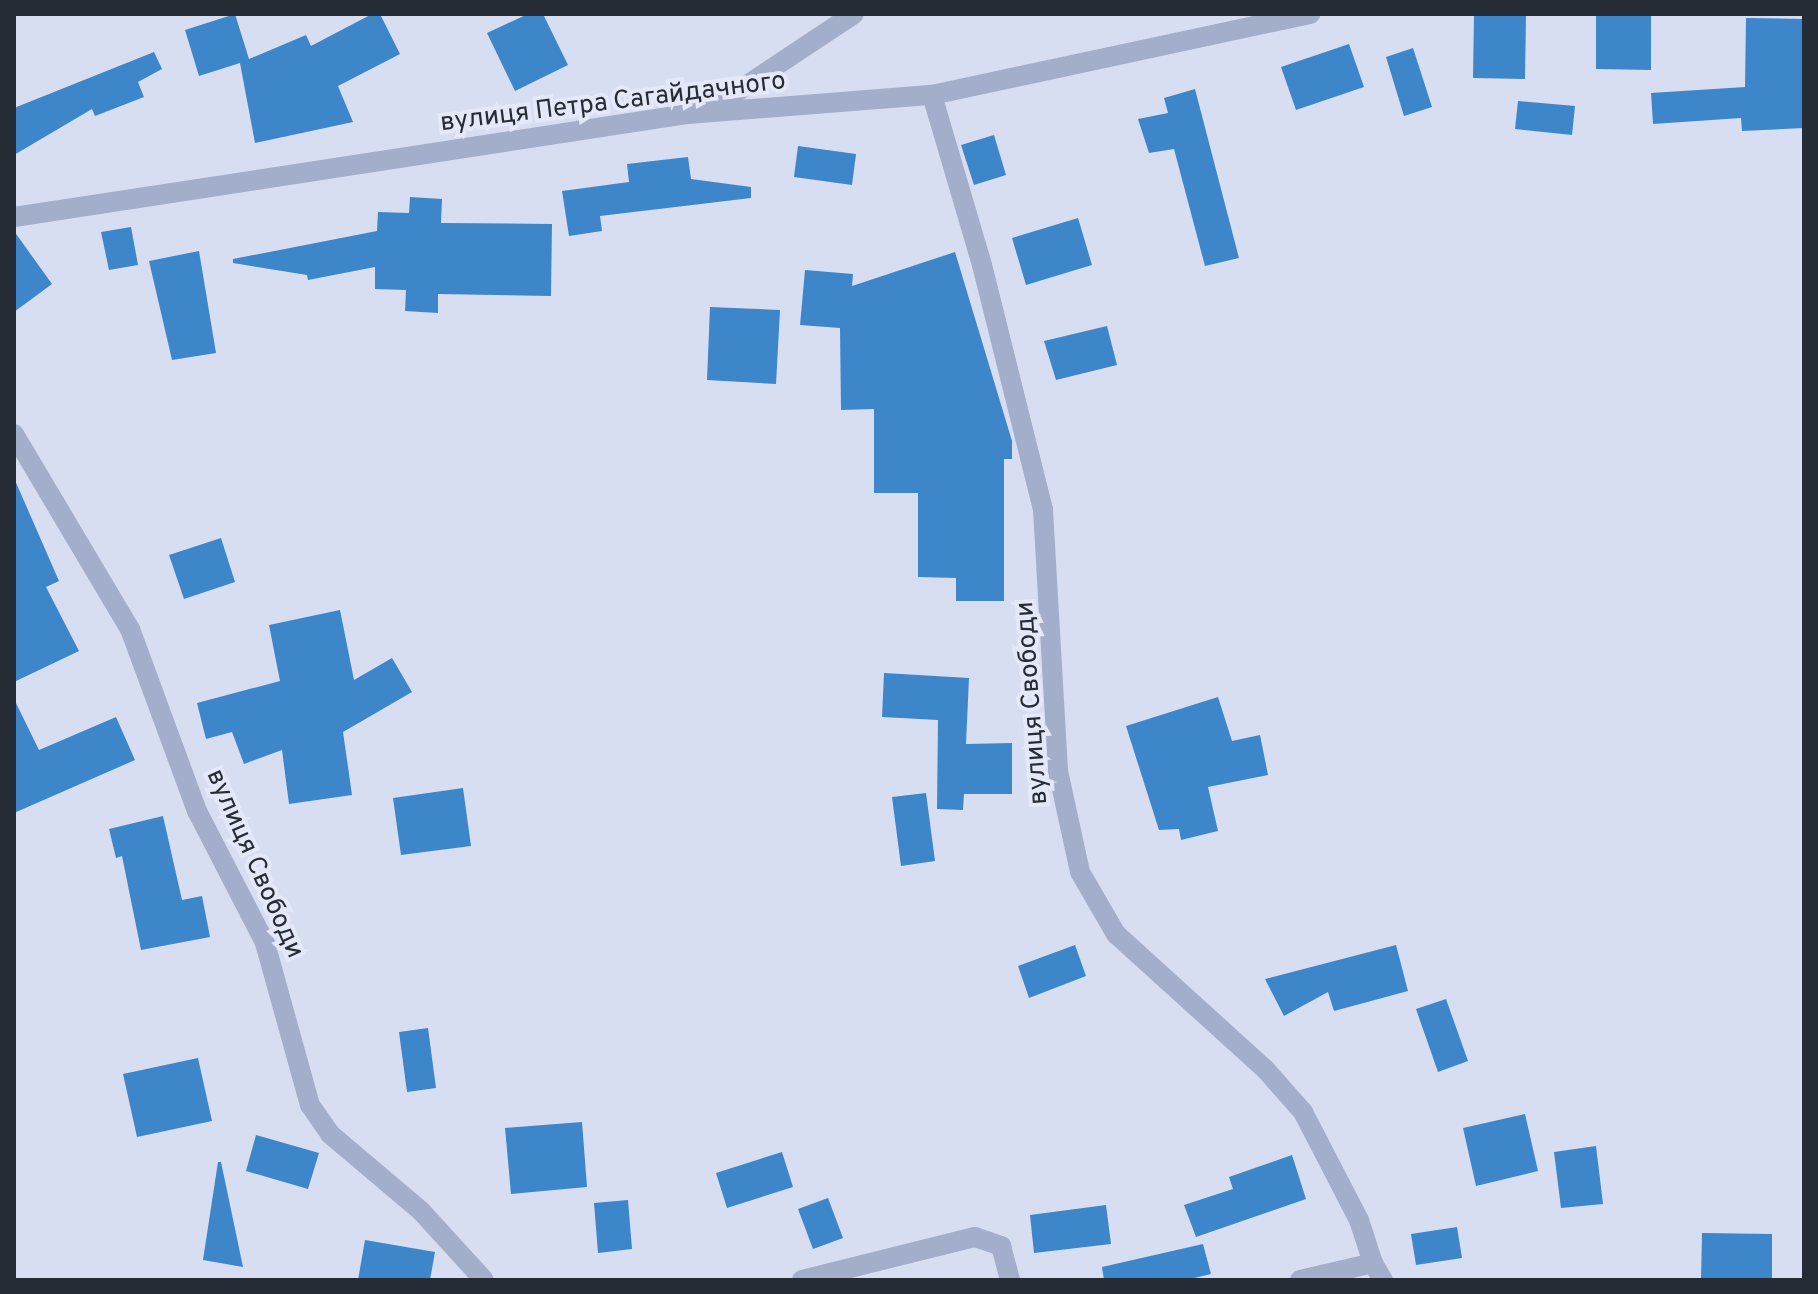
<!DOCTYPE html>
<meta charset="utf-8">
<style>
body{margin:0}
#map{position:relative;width:1818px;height:1294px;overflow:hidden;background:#d8def2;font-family:Overpass,sans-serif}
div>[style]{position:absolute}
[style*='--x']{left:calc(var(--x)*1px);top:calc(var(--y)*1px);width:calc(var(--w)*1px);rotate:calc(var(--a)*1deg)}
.building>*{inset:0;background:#3d86ca}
.street>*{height:20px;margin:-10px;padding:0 10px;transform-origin:10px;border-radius:10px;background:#a3afca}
span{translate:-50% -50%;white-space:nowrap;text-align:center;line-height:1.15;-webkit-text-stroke:8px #e4e8f9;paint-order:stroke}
.street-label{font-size:26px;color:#262c35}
.frame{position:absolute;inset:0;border:16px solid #262c35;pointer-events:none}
</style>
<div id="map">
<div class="building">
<div style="clip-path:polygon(235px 14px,249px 59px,306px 35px,311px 46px,372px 14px,380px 14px,400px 54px,338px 86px,353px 122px,255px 143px,240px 63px,199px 76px,185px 30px)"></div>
<div style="clip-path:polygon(528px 14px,543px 14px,568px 65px,515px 91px,487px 33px)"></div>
<div style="clip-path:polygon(1474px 14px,1526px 14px,1525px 79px,1473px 78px)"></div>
<div style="clip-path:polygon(1596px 14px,1651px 14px,1651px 70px,1596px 69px)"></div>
<div style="clip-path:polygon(1746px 18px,1804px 19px,1804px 128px,1742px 131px,1741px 118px,1653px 124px,1651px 93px,1745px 87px)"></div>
<div style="clip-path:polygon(1349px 44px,1364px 87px,1296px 110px,1281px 67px)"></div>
<div style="clip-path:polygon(1413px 48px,1432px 107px,1404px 116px,1386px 57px)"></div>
<div style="clip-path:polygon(154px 52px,162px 69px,138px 82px,144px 97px,95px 116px,92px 109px,14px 155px,14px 108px)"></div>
<div style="clip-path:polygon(1195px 89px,1239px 258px,1205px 266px,1174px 149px,1149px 153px,1138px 119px,1168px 113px,1164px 98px)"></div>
<div style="clip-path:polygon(1518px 101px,1575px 106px,1572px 135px,1515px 129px)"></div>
<div style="clip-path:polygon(994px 135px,1006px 175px,974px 185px,961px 145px)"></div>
<div style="clip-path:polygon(798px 146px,856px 154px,852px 185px,794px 177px)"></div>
<div style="clip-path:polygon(688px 157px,691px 179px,751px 187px,751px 198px,600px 216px,602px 231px,569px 236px,562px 191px,629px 182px,627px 164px)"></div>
<div style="clip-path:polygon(410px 197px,442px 199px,441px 223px,552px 224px,551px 296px,438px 294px,438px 313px,405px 311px,406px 290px,375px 289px,375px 267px,308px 280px,307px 275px,233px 263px,233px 259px,377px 231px,378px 212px,409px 213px)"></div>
<div style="clip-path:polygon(1078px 218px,1092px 265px,1026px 285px,1012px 238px)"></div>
<div style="clip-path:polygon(131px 227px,138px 265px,109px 270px,101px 232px)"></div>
<div style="clip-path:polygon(14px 231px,52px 284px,14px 312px)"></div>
<div style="clip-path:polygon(199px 251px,216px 353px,172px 360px,149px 261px)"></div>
<div style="clip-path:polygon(955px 252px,1012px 441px,1012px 459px,1004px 459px,1004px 601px,956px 601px,956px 578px,918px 577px,918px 493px,874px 493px,874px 409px,841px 410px,840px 328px,800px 325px,805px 270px,853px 274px,852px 286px)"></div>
<div style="clip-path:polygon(710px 307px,780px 310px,776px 384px,707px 380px)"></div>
<div style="clip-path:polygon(1107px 326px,1117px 365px,1056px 380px,1044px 341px)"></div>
<div style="clip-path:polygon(14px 478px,59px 581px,46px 587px,79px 651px,14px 682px)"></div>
<div style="clip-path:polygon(221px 538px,235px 582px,184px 599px,169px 555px)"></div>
<div style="clip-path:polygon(340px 610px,354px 680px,392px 658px,412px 692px,343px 732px,352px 795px,289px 804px,282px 750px,244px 764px,232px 732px,206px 739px,197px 703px,280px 681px,269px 625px)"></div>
<div style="clip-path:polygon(884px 673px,969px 678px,966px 744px,1012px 743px,1012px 794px,964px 794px,963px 810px,937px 809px,938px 720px,882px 717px)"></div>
<div style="clip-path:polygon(1218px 697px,1232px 741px,1260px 735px,1268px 775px,1208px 787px,1218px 831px,1181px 840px,1179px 829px,1159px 830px,1126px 726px)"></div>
<div style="clip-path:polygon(14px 699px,39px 750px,116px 717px,135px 760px,14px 813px)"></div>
<div style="clip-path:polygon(463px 788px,471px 846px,401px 855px,393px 798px)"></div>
<div style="clip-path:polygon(926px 793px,935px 861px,901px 866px,892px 797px)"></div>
<div style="clip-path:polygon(163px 816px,182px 900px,202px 896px,210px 937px,141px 950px,122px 856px,116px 858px,109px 829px)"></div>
<div style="clip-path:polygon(1075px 945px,1086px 976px,1029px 998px,1018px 966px)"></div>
<div style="clip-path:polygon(1396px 945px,1408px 991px,1334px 1011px,1328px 992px,1284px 1016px,1265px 979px)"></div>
<div style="clip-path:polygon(1446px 999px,1468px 1061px,1438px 1072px,1416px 1009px)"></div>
<div style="clip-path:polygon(428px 1028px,436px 1088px,407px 1092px,399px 1032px)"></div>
<div style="clip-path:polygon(198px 1058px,212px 1121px,137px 1137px,123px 1074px)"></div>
<div style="clip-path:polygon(1525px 1114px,1538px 1171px,1476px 1186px,1463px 1128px)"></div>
<div style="clip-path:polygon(582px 1122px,587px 1187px,511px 1194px,505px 1128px)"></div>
<div style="clip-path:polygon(256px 1135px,319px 1153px,308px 1189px,246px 1171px)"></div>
<div style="clip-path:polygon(1596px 1146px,1603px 1204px,1561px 1208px,1554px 1152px)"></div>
<div style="clip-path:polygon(782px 1152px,793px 1187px,727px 1208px,716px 1173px)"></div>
<div style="clip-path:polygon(1292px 1155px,1306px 1199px,1196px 1237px,1184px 1205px,1233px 1189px,1229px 1177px)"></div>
<div style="clip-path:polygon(218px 1162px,221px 1162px,243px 1267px,203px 1260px)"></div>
<div style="clip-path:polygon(828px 1198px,843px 1238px,813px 1249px,798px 1209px)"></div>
<div style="clip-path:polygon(628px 1200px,632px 1249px,598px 1253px,594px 1203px)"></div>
<div style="clip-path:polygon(1106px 1205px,1111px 1244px,1034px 1253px,1030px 1215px)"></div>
<div style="clip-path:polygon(1457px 1227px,1462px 1258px,1416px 1265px,1411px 1234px)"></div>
<div style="clip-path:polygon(1702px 1233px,1772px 1234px,1772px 1280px,1701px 1280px)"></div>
<div style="clip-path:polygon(365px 1240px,435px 1252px,430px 1280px,358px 1280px)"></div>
<div style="clip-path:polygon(1203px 1244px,1211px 1274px,1186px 1280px,1104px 1280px,1102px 1267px)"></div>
</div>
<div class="street">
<div style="--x:932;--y:95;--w:177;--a:73.6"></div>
<div style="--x:982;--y:265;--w:252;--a:76"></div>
<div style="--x:1043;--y:510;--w:261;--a:86.7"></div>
<div style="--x:1058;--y:771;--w:103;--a:77.7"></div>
<div style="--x:1080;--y:872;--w:72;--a:59.9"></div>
<div style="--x:1116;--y:934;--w:202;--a:42.2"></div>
<div style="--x:1266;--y:1070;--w:56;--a:48.6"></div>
<div style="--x:1303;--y:1112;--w:122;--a:62.6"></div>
<div style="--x:1359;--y:1220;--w:45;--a:72"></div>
<div style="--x:698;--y:109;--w:44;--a:-24.2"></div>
<div style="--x:738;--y:91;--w:139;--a:-33.6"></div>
<div style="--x:14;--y:217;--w:682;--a:-8.69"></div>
<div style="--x:688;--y:114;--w:245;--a:-4.5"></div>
<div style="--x:932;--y:95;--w:387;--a:-12.1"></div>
<div style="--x:14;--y:434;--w:227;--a:59.3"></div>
<div style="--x:130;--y:629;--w:194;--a:69.8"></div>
<div style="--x:197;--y:811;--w:148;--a:62.7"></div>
<div style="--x:265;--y:943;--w:168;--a:74.5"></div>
<div style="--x:310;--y:1105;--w:35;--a:55"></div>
<div style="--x:330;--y:1134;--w:119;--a:40.2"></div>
<div style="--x:421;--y:1211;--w:93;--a:47.6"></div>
<div style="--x:802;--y:1280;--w:178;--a:-14"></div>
<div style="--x:975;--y:1237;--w:28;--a:19"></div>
<div style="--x:1001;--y:1246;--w:35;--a:75"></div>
<div style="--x:1300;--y:1280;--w:75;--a:-13.1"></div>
<div style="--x:1373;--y:1263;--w:20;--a:60"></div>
</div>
<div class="street-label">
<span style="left:613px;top:103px;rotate:-7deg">вулиця Петра Сагайдачного</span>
<span style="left:1033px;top:703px;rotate:-94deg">вулиця Свободи</span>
<span style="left:254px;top:864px;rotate:66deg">вулиця Свободи</span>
</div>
<div class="frame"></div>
</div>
